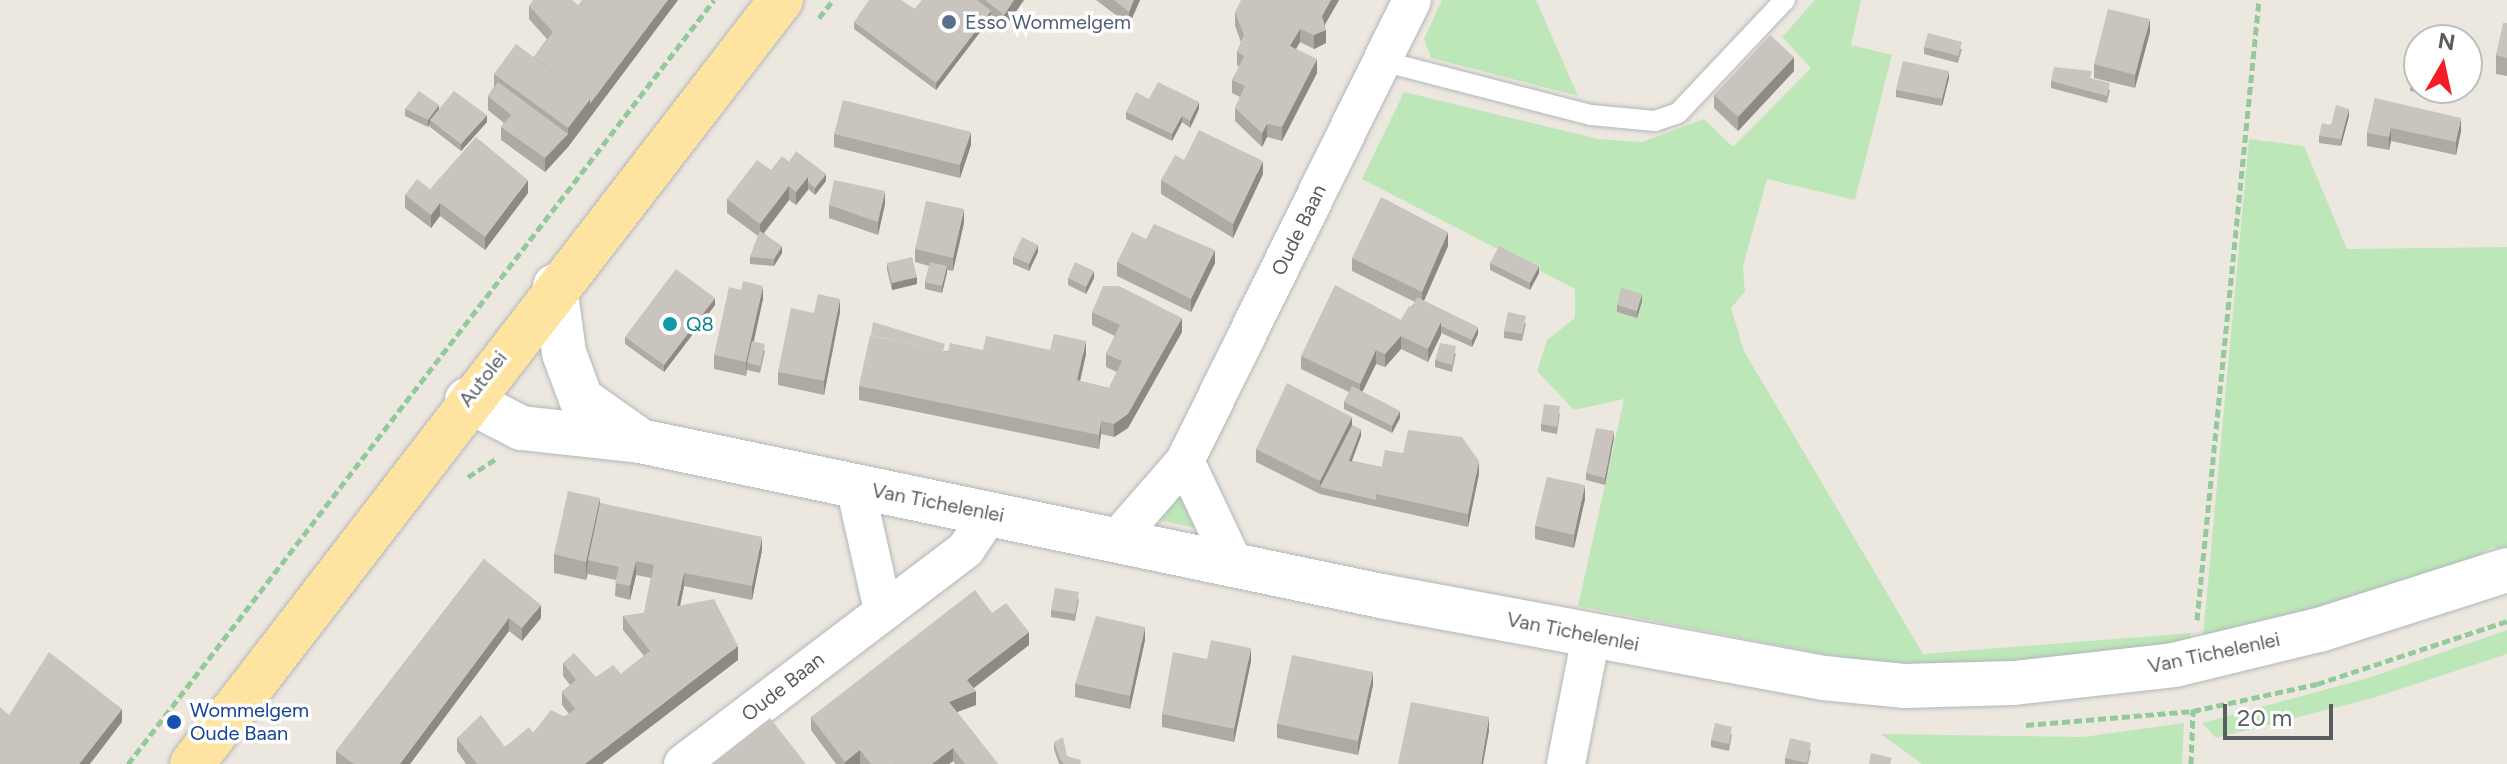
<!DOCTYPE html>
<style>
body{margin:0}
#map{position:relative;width:2507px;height:764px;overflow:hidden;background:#ede8df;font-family:Figtree,sans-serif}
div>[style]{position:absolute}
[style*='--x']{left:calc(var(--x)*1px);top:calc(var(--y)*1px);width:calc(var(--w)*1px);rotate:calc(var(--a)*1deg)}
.green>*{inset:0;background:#bee7b9}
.path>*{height:5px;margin-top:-2.5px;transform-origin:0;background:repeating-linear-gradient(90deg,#93ca9c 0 8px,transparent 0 12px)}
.roads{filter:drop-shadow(0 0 2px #b2b7bb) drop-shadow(0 0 2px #b2b7bb)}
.service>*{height:20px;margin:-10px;padding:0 10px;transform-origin:10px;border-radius:10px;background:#fff}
.minor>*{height:38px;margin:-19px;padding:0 19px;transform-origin:19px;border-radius:19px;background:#fff}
.tertiary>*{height:44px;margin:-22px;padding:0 22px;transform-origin:22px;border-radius:22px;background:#fff}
.primary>*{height:44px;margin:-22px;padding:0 22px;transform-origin:22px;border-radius:22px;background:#ffe4a1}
.wall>*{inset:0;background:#ada9a3}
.shaded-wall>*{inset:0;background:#8d8a85}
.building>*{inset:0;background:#c9c5be}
.dots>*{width:22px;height:22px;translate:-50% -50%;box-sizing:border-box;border:4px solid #fff;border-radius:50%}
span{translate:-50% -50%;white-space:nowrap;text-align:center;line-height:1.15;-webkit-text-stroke:7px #fff;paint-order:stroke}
.service-label{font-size:20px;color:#4e5e75}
.left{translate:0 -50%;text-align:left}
.street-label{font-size:20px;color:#585d61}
.culture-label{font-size:20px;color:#0d838f}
.transit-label{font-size:20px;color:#164399}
.north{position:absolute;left:2403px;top:24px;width:80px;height:80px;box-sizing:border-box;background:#fff;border:2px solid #bcbec0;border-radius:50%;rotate:9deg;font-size:22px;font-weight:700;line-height:32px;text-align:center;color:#585d61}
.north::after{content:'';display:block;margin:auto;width:28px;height:36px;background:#f41d26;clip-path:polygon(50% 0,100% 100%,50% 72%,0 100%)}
.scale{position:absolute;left:2223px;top:704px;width:110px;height:36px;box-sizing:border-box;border:4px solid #585d61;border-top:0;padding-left:10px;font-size:24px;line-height:28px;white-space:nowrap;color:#585d61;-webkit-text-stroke:6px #fff;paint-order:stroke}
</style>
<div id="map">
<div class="green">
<div style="clip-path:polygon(1442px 0,1536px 0,1578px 96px,1431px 58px,1424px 39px)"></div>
<div style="clip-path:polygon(1815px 0,1861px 0,1851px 45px,1892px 55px,1855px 200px,1767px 179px,1743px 266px,1745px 292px,1731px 308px,1744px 351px,1923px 654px,2191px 633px,2190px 649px,1995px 664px,1873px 664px,1578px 606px,1624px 399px,1574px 410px,1537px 371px,1547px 340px,1575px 318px,1575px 289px,1362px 179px,1404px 92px,1598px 139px,1642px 142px,1704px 119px,1733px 147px,1811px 68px,1782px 37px)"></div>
<div style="clip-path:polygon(2249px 139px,2304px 146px,2347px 249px,2507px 247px,2507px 551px,2493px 547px,2467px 562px,2202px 647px)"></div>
<div style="clip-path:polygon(1180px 485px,1209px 531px,1155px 519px)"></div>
<div style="clip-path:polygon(2507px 630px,2507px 654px,2373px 698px,2216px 738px,2202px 723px,2368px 678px)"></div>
<div style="clip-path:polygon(2184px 723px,2182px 764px,1922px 764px,1881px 734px,2083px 737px)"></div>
</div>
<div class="path">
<div style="--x:819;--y:18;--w:23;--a:-52"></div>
<div style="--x:468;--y:477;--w:33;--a:-33"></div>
<div style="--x:2197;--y:620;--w:623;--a:-84.29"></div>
<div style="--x:2026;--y:725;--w:168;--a:-4.8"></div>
<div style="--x:2193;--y:711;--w:127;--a:-12.3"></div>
<div style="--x:2317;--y:684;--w:200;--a:-18.3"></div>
<div style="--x:128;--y:764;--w:963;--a:-52.51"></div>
<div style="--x:2191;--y:764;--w:55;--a:-87.9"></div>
</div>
<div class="roads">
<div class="service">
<div style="--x:1382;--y:61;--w:216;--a:14.5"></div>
<div style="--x:1591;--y:115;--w:64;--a:5.4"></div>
<div style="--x:1655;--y:121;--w:24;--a:-19"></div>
<div style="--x:1678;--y:113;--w:156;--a:-46.6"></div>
</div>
<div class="minor">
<div style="--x:1185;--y:461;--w:114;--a:64.6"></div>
<div style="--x:855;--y:486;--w:127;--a:77.3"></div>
<div style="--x:1117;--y:539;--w:103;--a:-48.9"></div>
<div style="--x:1185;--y:461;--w:514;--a:-63.78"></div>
<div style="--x:683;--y:764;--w:355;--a:-37.2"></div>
<div style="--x:966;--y:549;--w:43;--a:-56.3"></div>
<div style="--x:1566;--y:764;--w:130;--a:-78.9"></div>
</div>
<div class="tertiary">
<div style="--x:555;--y:286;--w:68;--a:82.3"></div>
<div style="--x:564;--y:353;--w:49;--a:69.7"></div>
<div style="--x:581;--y:399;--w:66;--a:35.1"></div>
<div style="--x:467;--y:400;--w:61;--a:27.4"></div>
<div style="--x:521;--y:428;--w:120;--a:6.2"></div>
<div style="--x:640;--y:441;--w:757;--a:11.81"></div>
<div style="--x:1381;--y:596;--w:451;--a:10.5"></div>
<div style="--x:1824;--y:678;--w:80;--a:5.7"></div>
<div style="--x:1904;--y:686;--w:110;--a:-1.6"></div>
<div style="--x:2014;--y:683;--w:161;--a:-6.4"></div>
<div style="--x:2174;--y:665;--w:149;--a:-13.6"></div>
<div style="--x:2319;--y:630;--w:197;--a:-17.7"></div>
</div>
<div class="primary">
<div style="--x:192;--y:764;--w:965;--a:-52.37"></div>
</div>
</div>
<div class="wall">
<div style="clip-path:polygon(678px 0,568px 147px,545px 172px,501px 140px,501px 127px,504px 123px,488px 110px,488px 96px,494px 87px,494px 74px,534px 57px,547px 39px,529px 19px,529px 6px,578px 5px)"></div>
<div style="clip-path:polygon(922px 0,1024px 0,1004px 28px,990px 18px,936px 90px,854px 29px,854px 22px,915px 9px)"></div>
<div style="clip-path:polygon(1096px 0,1140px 0,1129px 25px)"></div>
<div style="clip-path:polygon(1339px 0,1325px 25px,1326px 43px,1314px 49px,1300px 42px,1296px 49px,1317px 73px,1282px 141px,1267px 137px,1262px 147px,1235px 121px,1235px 108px,1240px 97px,1232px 93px,1232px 80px,1239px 67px,1237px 65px,1237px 52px,1241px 42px,1235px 26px,1235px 12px)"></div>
<div style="clip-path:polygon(2507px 23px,2507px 76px,2496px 74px,2496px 55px)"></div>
<div style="clip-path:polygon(2150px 32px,2135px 88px,2094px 78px,2094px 64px)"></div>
<div style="clip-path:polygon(1924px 47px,1962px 49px,1958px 63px,1924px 54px)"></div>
<div style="clip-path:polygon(2419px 69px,2419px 88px,2445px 88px,2442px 98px,2410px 91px,2410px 84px)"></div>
<div style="clip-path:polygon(1794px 71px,1738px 131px,1714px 108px,1714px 95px)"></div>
<div style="clip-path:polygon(1949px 78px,1942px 106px,1896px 97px,1896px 90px)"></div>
<div style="clip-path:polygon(2091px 78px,2110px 90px,2107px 103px,2051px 88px,2051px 81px)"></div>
<div style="clip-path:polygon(2375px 98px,2461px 131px,2456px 155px,2391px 141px,2389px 150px,2367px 146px,2367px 133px)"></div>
<div style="clip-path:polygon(1149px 99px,1199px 109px,1190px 128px,1182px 122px,1172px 141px,1126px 119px,1126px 112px)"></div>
<div style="clip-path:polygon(405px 109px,439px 109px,487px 122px,461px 151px,430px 127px,430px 124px,428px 127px,405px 116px)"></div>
<div style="clip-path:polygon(2349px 116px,2341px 146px,2319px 143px,2319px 136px,2331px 125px)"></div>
<div style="clip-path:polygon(834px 134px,971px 145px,960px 178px,834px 147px)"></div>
<div style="clip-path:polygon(1184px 160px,1263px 174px,1233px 238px,1161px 194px,1161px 180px)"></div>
<div style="clip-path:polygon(789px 162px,826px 181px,815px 195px,808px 189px,796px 205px,789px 200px,764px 233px,782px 253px,774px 266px,750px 264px,750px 257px,758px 236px,727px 213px,727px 199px,771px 170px)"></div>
<div style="clip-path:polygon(430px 189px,528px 193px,485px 250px,440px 216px,431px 228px,405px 208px,405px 195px)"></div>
<div style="clip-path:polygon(885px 204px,878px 235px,829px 218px,829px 205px)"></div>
<div style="clip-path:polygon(964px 223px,953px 271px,947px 270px,942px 293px,925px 289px,925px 282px,929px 266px,915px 262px,915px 249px)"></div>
<div style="clip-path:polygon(1146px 239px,1215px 263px,1191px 312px,1117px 276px,1117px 262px)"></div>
<div style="clip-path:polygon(1448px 246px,1424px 301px,1478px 334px,1472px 347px,1441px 333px,1428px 362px,1401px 349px,1385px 367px,1376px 364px,1362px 392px,1400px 418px,1392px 433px,1344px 409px,1344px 402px,1349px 392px,1301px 369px,1301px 356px,1401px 320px,1415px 302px,1352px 271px,1352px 258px)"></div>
<div style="clip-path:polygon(1038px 252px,1029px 271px,1013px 264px,1013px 257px)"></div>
<div style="clip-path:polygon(887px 263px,917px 284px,892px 290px,887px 270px)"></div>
<div style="clip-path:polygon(1490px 263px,1539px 273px,1530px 290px,1490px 270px)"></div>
<div style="clip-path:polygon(1068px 278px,1094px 278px,1086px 294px,1068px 285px)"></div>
<div style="clip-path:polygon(763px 299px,753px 342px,765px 351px,760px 373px,747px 370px,746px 376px,714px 369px,714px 355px)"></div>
<div style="clip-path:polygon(1642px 301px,1637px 318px,1617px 312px,1617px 305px)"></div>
<div style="clip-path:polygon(715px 305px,664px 372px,625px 344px,625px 337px)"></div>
<div style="clip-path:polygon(840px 312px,824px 395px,778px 385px,778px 372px,814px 313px)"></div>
<div style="clip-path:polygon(1092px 312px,1182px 332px,1128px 428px,1114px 437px,1101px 434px,1099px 449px,859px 400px,859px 386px,945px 351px,983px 350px,1050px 350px,1086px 354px,1080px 381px,1109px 388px,1117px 372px,1106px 367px,1106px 354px,1115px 336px,1092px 325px)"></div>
<div style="clip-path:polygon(1526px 323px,1522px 341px,1504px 338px,1504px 331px)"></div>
<div style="clip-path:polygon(1456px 353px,1452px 372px,1435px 367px,1435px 360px)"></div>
<div style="clip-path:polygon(1560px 413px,1557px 434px,1541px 431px,1541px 424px)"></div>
<div style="clip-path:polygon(1352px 425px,1361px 436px,1352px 461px,1382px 467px,1479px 474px,1468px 527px,1320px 494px,1256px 462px,1256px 449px)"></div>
<div style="clip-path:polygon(1614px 438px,1605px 485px,1586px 480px,1586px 473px)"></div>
<div style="clip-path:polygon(1585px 499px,1574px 548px,1535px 539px,1535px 526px)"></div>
<div style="clip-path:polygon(600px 503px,762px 550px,752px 600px,684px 586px,680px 606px,738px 660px,602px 764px,466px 764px,457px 751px,457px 738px,505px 747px,569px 714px,562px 705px,562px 692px,570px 685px,563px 676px,563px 663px,596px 677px,621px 674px,644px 656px,623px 630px,623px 616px,644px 613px,651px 578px,636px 575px,630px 600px,615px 596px,616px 580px,588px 574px,586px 580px,554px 573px,554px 554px)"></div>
<div style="clip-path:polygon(484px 559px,541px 618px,522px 641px,509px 631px,410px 764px,336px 764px,336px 751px)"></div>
<div style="clip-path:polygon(1079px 599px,1075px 621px,1051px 617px,1051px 610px)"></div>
<div style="clip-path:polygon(992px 613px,1029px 645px,974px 688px,976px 705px,957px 712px,998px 764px,955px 764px,953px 761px,949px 764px,836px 764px,811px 730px,811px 717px)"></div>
<div style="clip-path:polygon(1145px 640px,1130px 709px,1075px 697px,1075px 684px)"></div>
<div style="clip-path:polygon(1207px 659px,1251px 661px,1234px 742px,1162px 727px,1162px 714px)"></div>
<div style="clip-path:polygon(1373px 685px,1358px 755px,1277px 738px,1277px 724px)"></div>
<div style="clip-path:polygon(1732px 734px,1729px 751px,1711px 747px,1711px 740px)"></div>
<div style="clip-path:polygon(1054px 742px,1067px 756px,1081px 764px,1059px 764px,1054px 749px)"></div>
<div style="clip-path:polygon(1811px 750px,1808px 764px,1785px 764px,1785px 758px)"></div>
</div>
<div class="shaded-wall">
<div style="clip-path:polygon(668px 0,678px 0,568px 147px,545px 172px,545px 158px,568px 134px,568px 128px)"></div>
<div style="clip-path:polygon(1014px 0,1024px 0,1004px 28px,1004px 15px)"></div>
<div style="clip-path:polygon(1134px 0,1140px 0,1129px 25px,1129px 12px)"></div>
<div style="clip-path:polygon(1331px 0,1339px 0,1322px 29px,1322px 16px)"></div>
<div style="clip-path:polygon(991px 11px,991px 18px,936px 90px,936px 83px)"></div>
<div style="clip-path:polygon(2150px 19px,2150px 32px,2135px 88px,2135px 75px)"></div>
<div style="clip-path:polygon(1300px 29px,1300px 42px,1290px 59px,1290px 46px)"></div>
<div style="clip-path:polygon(1326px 30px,1326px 43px,1314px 49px,1314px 35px)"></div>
<div style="clip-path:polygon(1794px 57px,1794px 71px,1738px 131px,1738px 117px)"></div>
<div style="clip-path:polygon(1317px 59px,1317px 73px,1282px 141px,1282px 127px)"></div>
<div style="clip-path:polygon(1949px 71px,1949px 78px,1942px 106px,1942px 99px)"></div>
<div style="clip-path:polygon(1199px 102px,1199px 109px,1190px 128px,1190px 121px)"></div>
<div style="clip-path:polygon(439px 105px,439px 112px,430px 120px,430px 124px,428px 127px,428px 120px)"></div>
<div style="clip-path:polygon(2349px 109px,2349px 116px,2341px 146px,2341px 139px)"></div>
<div style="clip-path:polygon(487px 115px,487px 122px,461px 151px,461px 144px)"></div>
<div style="clip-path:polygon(1182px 116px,1182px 122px,1172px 141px,1172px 134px)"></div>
<div style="clip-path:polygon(2461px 118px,2461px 131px,2456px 155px,2456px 142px)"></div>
<div style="clip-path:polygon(1267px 124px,1267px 137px,1262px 147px,1262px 133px)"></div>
<div style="clip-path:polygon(2391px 128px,2391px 141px,2389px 150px,2389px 137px)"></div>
<div style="clip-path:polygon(971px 132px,971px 145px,960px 178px,960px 165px)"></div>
<div style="clip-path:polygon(1263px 161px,1263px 174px,1233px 238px,1233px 224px)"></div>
<div style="clip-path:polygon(826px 174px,826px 181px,815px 195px,815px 188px)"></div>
<div style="clip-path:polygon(808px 177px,808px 190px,796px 205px,796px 192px)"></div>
<div style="clip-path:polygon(528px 180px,528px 193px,485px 250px,485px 237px)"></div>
<div style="clip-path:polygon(789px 186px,789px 200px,760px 238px,760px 224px)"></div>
<div style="clip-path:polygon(885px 191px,885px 204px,878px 235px,878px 222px)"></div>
<div style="clip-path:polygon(440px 203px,440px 216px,431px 228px,431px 215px)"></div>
<div style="clip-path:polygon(964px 209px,964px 223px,953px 271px,953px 258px)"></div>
<div style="clip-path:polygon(1448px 232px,1448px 246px,1422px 305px,1422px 292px)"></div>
<div style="clip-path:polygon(1038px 245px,1038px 252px,1029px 271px,1029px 264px)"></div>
<div style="clip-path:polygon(782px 246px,782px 253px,774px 266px,774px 259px)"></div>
<div style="clip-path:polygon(1215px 250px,1215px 263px,1191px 312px,1191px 299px)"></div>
<div style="clip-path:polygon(947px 266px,947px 273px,942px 293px,942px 286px)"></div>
<div style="clip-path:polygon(1539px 266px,1539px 273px,1530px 290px,1530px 283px)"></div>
<div style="clip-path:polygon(1094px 271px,1094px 278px,1086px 294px,1086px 287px)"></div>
<div style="clip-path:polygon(917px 277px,917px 284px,892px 290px,892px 283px)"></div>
<div style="clip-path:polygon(763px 286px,763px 299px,749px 364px,747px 363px,746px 376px,746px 362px)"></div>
<div style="clip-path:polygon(1642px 294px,1642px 301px,1637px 318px,1637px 311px)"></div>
<div style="clip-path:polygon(715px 298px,715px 305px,664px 372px,664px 365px)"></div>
<div style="clip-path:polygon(840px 299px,840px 312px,824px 395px,824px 381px)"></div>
<div style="clip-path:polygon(1182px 318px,1182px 332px,1128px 428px,1114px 437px,1114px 424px)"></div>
<div style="clip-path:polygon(1441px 322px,1441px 335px,1428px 362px,1428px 349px)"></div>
<div style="clip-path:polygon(1478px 327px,1478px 334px,1472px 347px,1472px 340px)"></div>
<div style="clip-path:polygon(1401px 336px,1401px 349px,1385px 367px,1385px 354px)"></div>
<div style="clip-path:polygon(1086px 341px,1086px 354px,1077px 394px,1077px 380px)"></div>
<div style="clip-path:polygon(1376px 350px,1376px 364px,1360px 397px,1360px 384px)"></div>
<div style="clip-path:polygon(1400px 411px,1400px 418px,1392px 433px,1392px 426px)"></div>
<div style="clip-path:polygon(1352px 417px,1352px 430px,1320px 487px,1320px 481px)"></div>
<div style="clip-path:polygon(1101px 421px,1101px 434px,1099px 449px,1099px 435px)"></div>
<div style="clip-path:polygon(1361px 429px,1361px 436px,1349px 468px,1349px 461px)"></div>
<div style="clip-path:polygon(1614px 431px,1614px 438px,1605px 485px,1605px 478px)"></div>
<div style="clip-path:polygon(1479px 461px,1479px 474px,1468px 527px,1468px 514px)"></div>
<div style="clip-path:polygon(1585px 485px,1585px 499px,1574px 548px,1574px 535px)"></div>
<div style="clip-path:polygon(600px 498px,600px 516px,588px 560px,586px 580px,586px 562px)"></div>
<div style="clip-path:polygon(762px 537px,762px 550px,752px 600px,752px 586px)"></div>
<div style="clip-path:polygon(636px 561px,636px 575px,630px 600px,630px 586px)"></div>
<div style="clip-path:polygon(684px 573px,684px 586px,677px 620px,677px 606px)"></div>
<div style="clip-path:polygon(541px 605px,541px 618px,522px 641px,522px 628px)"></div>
<div style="clip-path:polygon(509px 618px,509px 631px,410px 764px,400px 764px)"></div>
<div style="clip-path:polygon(1145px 627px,1145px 640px,1130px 709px,1130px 696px)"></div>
<div style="clip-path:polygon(1029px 632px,1029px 645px,967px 693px,967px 680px)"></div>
<div style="clip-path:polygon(738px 646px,738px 660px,602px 764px,585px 764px)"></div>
<div style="clip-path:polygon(1251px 648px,1251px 661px,1234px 742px,1234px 729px)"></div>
<div style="clip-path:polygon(1373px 672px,1373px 685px,1358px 755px,1358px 741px)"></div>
<div style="clip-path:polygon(976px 691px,976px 705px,949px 715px,949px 702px)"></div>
<div style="clip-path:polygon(122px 709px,122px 722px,90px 764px,79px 764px)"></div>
<div style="clip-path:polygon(1489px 717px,1489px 731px,1483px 764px,1481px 764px)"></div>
<div style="clip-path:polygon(953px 748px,953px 761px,949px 764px,932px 764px)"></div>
<div style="clip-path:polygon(860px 750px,860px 764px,845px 764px,845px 762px)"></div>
</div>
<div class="building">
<div style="clip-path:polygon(533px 0,572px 0,578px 5px,582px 0,668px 0,590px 104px,590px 99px,534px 57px,553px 32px,529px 6px)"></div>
<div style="clip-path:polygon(869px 0,901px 0,915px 9px,922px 0,977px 0,991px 11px,936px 83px,854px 22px)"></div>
<div style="clip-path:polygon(985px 0,1014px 0,1004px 15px)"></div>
<div style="clip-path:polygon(1114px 0,1134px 0,1129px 12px)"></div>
<div style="clip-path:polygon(1241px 0,1331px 0,1322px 16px,1326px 30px,1314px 35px,1300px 29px,1290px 46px,1317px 59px,1282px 127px,1267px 124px,1262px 133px,1235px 108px,1245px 86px,1232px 80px,1244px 56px,1237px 52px,1244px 35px,1235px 12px)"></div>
<div style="clip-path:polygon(2108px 9px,2150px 19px,2135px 75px,2094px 64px)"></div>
<div style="clip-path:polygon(2503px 23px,2507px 23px,2507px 58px,2496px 55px)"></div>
<div style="clip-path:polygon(1928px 33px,1962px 42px,1958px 56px,1924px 47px)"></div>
<div style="clip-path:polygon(1770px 35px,1794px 57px,1738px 117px,1714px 95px)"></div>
<div style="clip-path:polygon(516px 44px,590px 99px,568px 128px,494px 74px)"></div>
<div style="clip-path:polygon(1903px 61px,1949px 71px,1942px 99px,1896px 90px)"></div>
<div style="clip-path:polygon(2054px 67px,2092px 71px,2090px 78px,2110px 83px,2107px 96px,2051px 81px)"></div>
<div style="clip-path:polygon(2414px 68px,2419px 69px,2419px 86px,2410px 84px)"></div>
<div style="clip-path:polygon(498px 82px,568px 134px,545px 158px,501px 127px,511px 115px,488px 96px)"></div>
<div style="clip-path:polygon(1158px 82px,1199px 102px,1190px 121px,1182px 116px,1172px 134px,1126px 112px,1136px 92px,1149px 99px)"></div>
<div style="clip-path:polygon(2428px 88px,2443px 88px,2442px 91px)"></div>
<div style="clip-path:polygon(419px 91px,439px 105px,428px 120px,405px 109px)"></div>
<div style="clip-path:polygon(454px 91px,487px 115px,461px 144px,430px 120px)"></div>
<div style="clip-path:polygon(2375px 98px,2461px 118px,2456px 142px,2391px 128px,2389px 137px,2367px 133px)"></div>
<div style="clip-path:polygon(843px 100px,971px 132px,960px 165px,834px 134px)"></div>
<div style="clip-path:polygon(2336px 105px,2349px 109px,2341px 139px,2319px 136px,2322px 123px,2331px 125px)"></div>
<div style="clip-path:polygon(1199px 130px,1263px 161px,1233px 224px,1161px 180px,1175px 155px,1184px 160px)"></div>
<div style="clip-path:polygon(476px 137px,528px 180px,485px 237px,440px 203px,431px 215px,405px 195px,417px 179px,430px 189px)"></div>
<div style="clip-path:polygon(796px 151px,826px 174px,815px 188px,808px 182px,808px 177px,789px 162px)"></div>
<div style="clip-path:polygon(782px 156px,808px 177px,796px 192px,789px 186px,760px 224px,727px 199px,757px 160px,771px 170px)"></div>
<div style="clip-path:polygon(834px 180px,885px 191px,878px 222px,829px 205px)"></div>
<div style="clip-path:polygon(1381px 197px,1448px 232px,1422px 292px,1352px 258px)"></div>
<div style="clip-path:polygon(926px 201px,964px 209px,953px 258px,915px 249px)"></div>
<div style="clip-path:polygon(1154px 224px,1215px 250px,1191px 299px,1117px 262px,1132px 232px,1146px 239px)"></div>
<div style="clip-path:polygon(760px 231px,782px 246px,774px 259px,750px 257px)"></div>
<div style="clip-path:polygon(1022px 237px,1038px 245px,1029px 264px,1013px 257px)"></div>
<div style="clip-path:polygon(1499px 246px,1539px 266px,1530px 283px,1490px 263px)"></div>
<div style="clip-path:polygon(912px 257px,917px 277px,892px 283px,887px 263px)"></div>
<div style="clip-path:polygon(930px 262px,947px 266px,942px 286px,925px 282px)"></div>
<div style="clip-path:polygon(1075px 262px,1094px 271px,1086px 287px,1068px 278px)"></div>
<div style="clip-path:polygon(676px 269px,715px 298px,664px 365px,625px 337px)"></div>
<div style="clip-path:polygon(743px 281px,763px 286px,746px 362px,714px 355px,729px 287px,741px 290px)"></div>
<div style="clip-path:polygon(1335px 285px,1401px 320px,1409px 306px,1441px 322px,1428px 349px,1401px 336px,1385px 354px,1376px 350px,1360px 384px,1301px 356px)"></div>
<div style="clip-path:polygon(1103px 286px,1119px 286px,1182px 318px,1128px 414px,1114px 424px,1101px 421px,1099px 435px,859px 386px,870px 335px,981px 359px,986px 336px,1050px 350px,1054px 334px,1086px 341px,1077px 380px,1109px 388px,1122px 361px,1106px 354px,1120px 325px,1092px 312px)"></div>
<div style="clip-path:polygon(1621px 288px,1642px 294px,1637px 311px,1617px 305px)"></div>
<div style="clip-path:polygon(818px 294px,840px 299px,824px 381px,778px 372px,791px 308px,814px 313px)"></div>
<div style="clip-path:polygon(1417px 297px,1478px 327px,1472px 340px,1441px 326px,1441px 322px,1412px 308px)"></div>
<div style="clip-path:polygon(1508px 312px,1526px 316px,1522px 334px,1504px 331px)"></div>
<div style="clip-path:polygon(873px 322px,945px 344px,943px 351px,871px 335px)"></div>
<div style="clip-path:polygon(752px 341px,765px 344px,760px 366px,747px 363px)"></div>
<div style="clip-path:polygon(950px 343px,983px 350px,981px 359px,948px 352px)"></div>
<div style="clip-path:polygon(1440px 343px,1456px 346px,1452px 365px,1435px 360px)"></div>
<div style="clip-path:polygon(1287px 383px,1352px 417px,1320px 481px,1256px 449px)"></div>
<div style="clip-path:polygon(1352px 386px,1400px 411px,1392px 426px,1344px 402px)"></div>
<div style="clip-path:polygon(1544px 404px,1560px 406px,1557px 427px,1541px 424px)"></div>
<div style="clip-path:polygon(1352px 425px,1361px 429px,1349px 461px,1382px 467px,1376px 494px,1376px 500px,1320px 487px)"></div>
<div style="clip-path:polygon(1596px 428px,1614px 431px,1605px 478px,1586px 473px)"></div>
<div style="clip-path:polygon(1408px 430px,1462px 437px,1479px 461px,1468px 514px,1376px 494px,1385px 450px,1403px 453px)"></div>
<div style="clip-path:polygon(1547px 477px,1585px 485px,1574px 535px,1535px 526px)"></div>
<div style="clip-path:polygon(568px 491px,600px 498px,586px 562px,554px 554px)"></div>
<div style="clip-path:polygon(600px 503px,762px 537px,752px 586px,684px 573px,677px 606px,714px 599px,738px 646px,585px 764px,477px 764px,457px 738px,481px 715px,505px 747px,529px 727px,533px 733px,551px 710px,565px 717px,575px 709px,562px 692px,576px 680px,563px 663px,574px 653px,596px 677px,613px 665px,621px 674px,650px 651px,623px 616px,644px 613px,654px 565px,636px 561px,630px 586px,615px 583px,619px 567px,588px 560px)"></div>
<div style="clip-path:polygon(484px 559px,541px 605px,522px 628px,509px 618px,400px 764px,354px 764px,336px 751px)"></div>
<div style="clip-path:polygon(1055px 588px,1079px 592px,1075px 614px,1051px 610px)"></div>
<div style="clip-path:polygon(975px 590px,992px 613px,1006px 603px,1029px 632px,967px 680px,976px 691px,949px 702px,998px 764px,965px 764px,953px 748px,932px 764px,896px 764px,895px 763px,894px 764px,871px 764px,860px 750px,845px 762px,811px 717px)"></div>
<div style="clip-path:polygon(1096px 616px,1145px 627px,1130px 696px,1075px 684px)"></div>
<div style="clip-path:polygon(1211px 640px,1251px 648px,1234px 729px,1162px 714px,1173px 652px,1207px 659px)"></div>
<div style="clip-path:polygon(49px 652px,122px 709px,79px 764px,0 764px,0 707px,9px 715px)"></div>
<div style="clip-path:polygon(1292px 655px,1373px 672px,1358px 741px,1277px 724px)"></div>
<div style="clip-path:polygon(1411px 702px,1489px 717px,1481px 764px,1398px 764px)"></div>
<div style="clip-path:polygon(770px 718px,806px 764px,711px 764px)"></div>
<div style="clip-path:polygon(1715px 723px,1732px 727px,1729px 744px,1711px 740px)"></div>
<div style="clip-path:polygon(1063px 737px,1067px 756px,1081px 760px,1080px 764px,1064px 764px,1060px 759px,1054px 742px)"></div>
<div style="clip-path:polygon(1790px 738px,1811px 743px,1807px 763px,1785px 758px)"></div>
<div style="clip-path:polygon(1871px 753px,1892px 758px,1890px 764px,1869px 764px)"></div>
</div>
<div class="dots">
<div style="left:949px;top:22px;background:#5c6f8a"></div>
<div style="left:670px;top:324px;background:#0f9aa8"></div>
<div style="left:174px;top:722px;background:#1a4fb4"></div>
</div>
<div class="service-label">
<span class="left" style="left:965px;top:22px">Esso Wommelgem</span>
</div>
<div class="street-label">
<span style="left:1299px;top:230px;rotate:-64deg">Oude Baan</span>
<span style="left:483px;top:379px;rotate:-52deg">Autolei</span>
<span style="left:938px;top:503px;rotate:11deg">Van Tichelenlei</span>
<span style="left:1573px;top:632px;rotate:11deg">Van Tichelenlei</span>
<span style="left:2214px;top:653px;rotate:-12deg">Van Tichelenlei</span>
<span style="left:783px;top:687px;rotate:-38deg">Oude Baan</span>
</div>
<div class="culture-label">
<span class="left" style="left:686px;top:324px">Q8</span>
</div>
<div class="transit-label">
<span class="left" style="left:190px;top:722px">Wommelgem<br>Oude Baan</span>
</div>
<div class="north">N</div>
<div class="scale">20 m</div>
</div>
